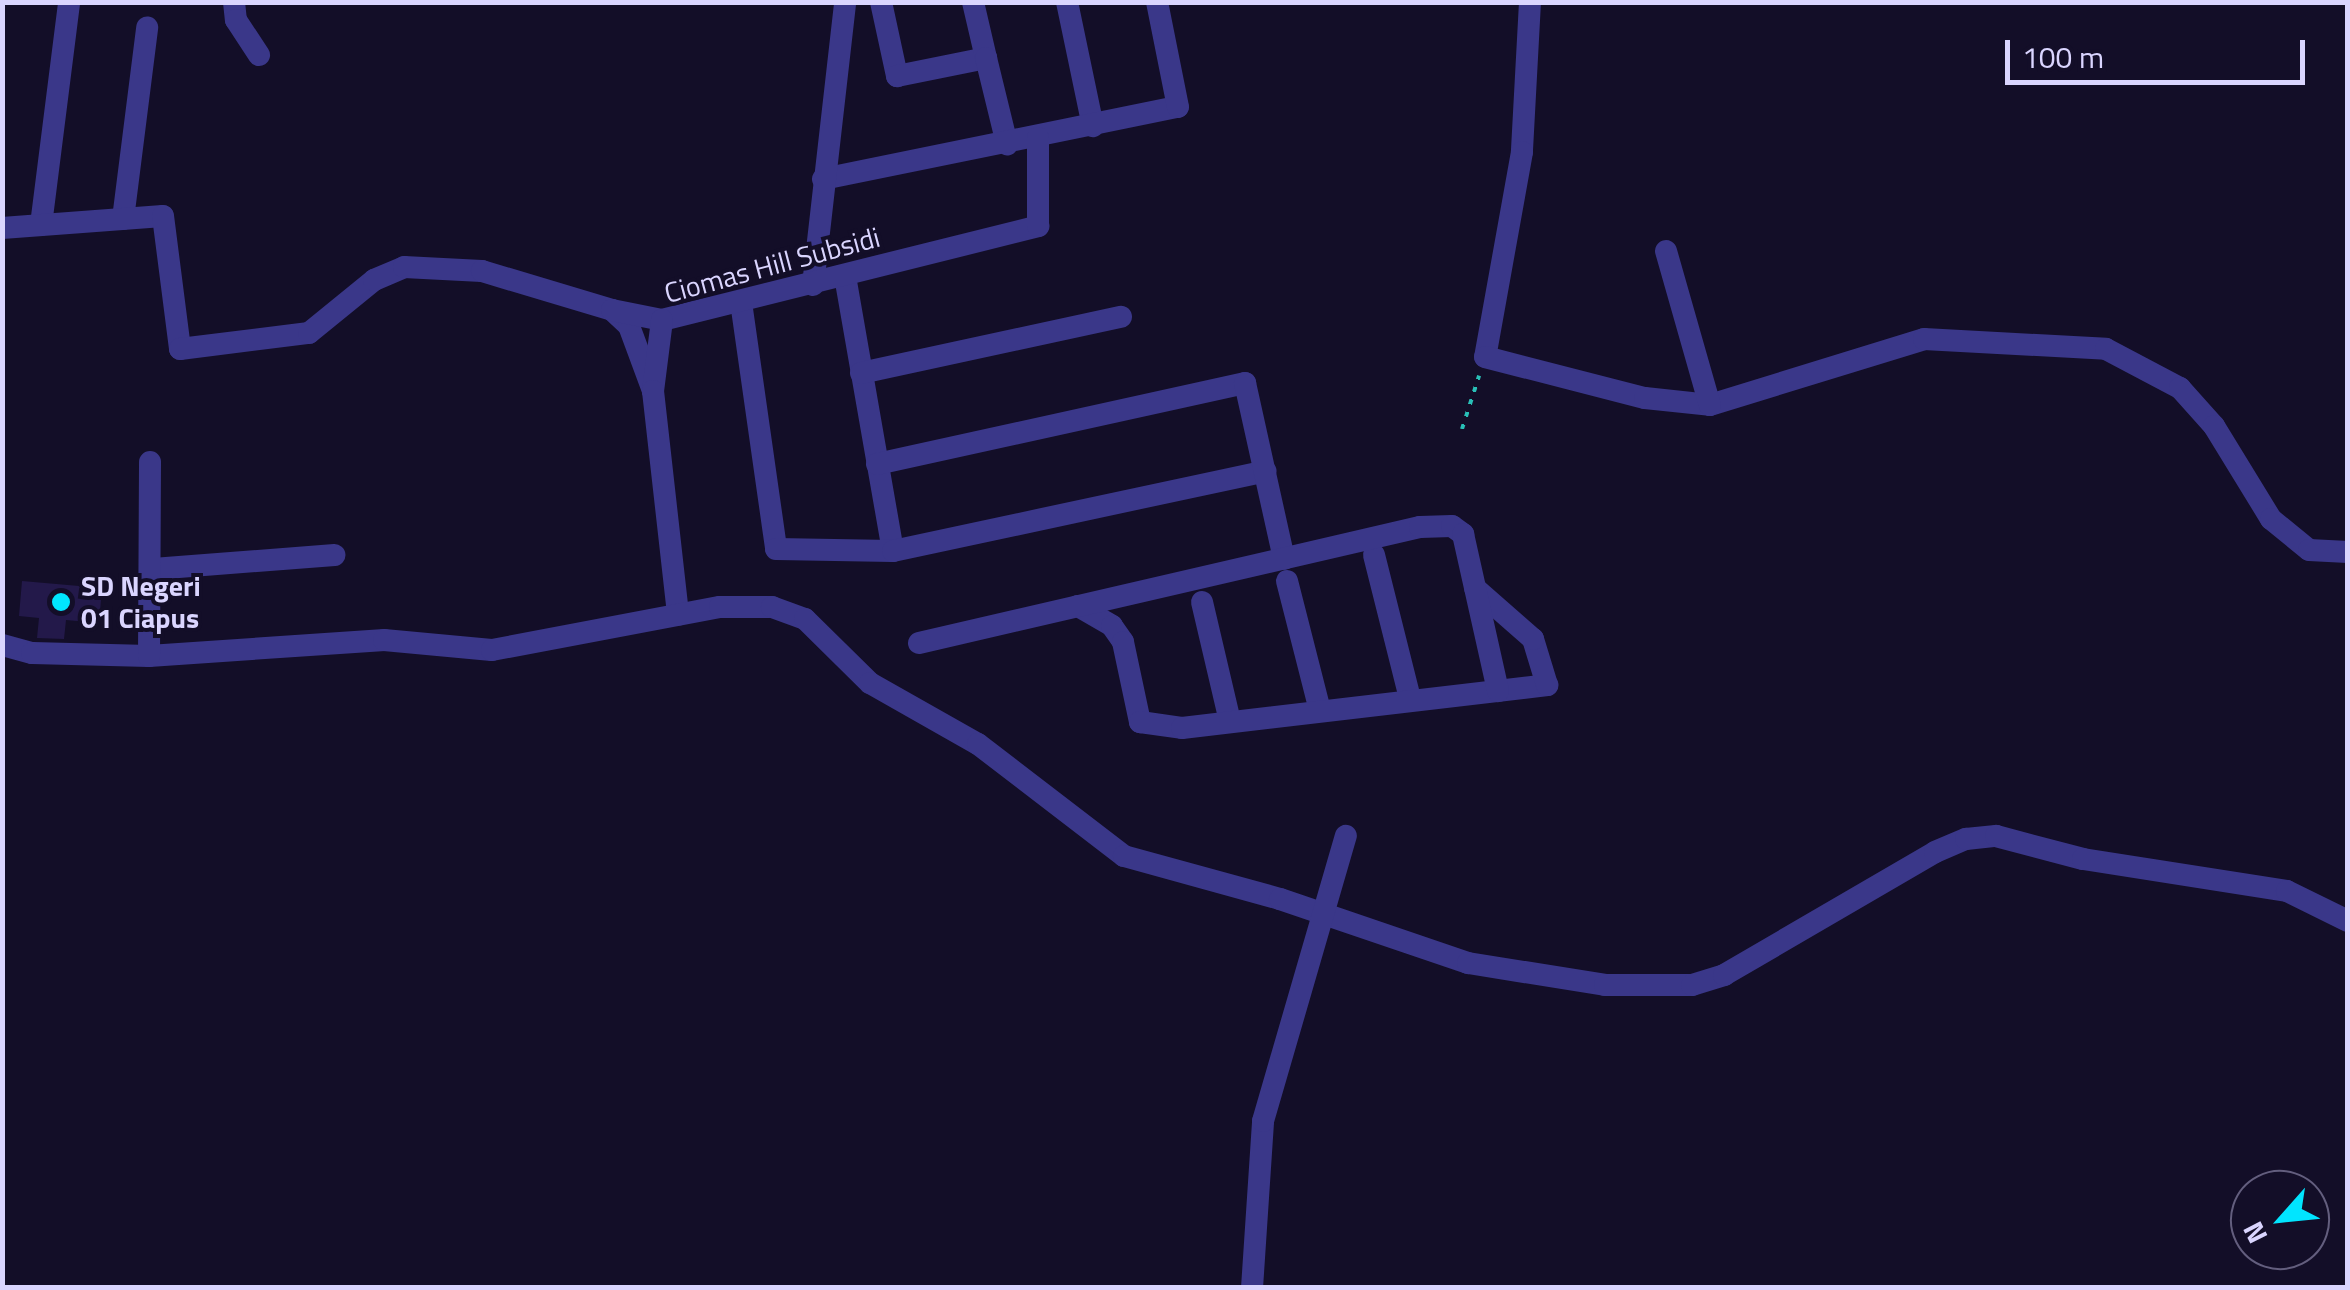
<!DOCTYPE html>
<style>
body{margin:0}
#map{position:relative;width:2350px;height:1290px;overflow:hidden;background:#130e28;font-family:"Titillium Web",sans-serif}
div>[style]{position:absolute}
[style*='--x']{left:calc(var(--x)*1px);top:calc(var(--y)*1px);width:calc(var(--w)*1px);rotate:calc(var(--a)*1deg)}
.building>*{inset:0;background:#23194a}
.path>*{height:4px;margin-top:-2px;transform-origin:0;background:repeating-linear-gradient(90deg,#29bfb7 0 5px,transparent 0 13px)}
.minor>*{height:22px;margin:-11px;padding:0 11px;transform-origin:11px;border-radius:11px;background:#3a3789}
.dots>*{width:28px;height:28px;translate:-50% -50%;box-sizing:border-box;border:5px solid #130e28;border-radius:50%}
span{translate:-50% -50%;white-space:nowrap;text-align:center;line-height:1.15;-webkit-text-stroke:8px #130e28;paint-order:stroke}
.street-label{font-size:28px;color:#dad5ff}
.poi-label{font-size:28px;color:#dad5ff;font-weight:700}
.left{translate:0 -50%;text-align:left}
.frame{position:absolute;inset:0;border:5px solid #dad5ff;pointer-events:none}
.north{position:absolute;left:2230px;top:1170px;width:100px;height:100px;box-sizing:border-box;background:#130e28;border:2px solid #635e7e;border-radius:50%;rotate:243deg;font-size:28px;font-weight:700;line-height:40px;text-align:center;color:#dad5ff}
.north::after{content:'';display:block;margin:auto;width:35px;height:45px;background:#01e5ff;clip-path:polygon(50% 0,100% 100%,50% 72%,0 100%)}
.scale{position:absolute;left:2005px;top:40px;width:300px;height:45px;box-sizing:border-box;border:5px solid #dad5ff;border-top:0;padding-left:12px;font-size:30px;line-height:35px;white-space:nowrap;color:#dad5ff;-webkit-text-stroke:8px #130e28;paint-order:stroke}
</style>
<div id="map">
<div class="building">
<div style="clip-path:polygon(22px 581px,102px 588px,99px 623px,66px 620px,64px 639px,37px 638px,39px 618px,19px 616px)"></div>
</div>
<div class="path">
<div style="--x:1462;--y:429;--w:56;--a:-72.2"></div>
</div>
<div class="minor">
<div style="--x:234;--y:2;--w:18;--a:84"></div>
<div style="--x:236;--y:20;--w:42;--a:56.7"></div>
<div style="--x:881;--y:2;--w:76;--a:77.8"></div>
<div style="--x:897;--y:76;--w:91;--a:-11.4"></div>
<div style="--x:986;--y:58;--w:57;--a:-103.1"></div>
<div style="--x:1067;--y:2;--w:127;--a:78.2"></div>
<div style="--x:1530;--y:2;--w:150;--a:93.1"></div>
<div style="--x:1522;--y:152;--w:208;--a:100.2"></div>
<div style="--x:1485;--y:357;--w:165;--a:14.4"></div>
<div style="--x:1645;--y:398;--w:65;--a:6.1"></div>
<div style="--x:1710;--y:405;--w:224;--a:-17.1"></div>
<div style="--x:1924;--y:339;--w:182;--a:3.1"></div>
<div style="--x:2106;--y:349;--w:84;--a:27.8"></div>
<div style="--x:2180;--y:388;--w:51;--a:48.2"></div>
<div style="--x:2214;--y:426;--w:109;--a:58.5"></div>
<div style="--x:2271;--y:519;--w:49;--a:39.2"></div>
<div style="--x:2309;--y:550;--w:39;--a:3"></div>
<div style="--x:986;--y:58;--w:89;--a:76.3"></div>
<div style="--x:823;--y:179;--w:362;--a:-11.5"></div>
<div style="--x:1178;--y:107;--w:107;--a:-101.3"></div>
<div style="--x:123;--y:219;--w:193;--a:-82.8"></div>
<div style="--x:41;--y:225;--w:225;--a:-82.8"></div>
<div style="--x:2;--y:228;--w:161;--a:-4.3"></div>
<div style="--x:163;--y:216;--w:134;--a:82.7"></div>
<div style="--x:180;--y:349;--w:130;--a:-7.1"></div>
<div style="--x:309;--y:333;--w:84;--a:-39.2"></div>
<div style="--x:374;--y:280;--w:33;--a:-23"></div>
<div style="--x:404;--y:267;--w:78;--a:2.9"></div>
<div style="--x:482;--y:271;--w:136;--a:16.7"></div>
<div style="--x:612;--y:310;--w:23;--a:43"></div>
<div style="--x:629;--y:326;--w:69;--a:69.7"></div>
<div style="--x:1666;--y:251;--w:160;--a:74.1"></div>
<div style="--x:845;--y:276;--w:279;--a:80.1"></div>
<div style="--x:813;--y:285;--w:285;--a:-83.5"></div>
<div style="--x:741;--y:302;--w:249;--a:81.9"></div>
<div style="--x:776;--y:549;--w:117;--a:1"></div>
<div style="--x:893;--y:551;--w:381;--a:-12.1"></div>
<div style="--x:612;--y:310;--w:51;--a:11.3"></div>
<div style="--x:662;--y:320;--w:388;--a:-14"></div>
<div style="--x:1038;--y:226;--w:88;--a:-90"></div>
<div style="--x:662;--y:320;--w:72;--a:97.2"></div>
<div style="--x:653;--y:391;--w:225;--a:83.6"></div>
<div style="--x:861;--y:373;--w:266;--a:-12.2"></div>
<div style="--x:877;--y:464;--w:377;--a:-12.4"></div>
<div style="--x:1245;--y:383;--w:180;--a:77.5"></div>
<div style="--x:1374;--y:555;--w:147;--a:75.9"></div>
<div style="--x:153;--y:569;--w:182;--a:-4.4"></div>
<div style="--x:1287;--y:581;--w:130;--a:75.7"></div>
<div style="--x:1202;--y:602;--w:122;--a:76.8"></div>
<div style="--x:1078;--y:606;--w:39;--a:30"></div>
<div style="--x:1112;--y:626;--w:19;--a:55"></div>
<div style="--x:1123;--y:642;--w:82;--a:78"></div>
<div style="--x:1140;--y:722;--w:42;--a:8.1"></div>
<div style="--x:1182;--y:728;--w:368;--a:-6.7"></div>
<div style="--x:1547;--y:685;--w:48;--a:-106.9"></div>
<div style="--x:1533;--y:639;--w:77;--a:-138.7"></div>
<div style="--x:919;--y:643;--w:514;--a:-13.04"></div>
<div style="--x:1420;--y:527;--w:32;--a:-2"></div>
<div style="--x:1452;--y:526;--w:14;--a:36"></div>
<div style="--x:1463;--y:534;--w:161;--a:77.4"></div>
<div style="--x:2;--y:645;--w:31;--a:15"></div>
<div style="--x:32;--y:653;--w:117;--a:1.5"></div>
<div style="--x:149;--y:656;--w:236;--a:-3.9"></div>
<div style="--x:384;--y:640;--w:108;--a:5.3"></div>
<div style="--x:492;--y:650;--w:232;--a:-10.7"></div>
<div style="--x:720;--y:607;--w:52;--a:0"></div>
<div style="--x:772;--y:607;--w:35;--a:20"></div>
<div style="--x:805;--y:619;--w:91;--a:44.6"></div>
<div style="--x:870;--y:683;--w:124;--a:29.5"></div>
<div style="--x:978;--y:744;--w:184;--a:37.5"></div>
<div style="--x:1124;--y:856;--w:162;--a:15.4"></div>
<div style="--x:1280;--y:899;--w:199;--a:18.8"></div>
<div style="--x:1468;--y:963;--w:139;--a:9.1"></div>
<div style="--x:1605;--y:985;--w:87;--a:0"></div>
<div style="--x:1692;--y:985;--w:34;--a:-17"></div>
<div style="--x:1724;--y:975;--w:244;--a:-30.2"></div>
<div style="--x:1935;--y:852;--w:34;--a:-23"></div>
<div style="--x:1966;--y:839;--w:30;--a:-6"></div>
<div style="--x:1996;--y:836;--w:90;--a:14.8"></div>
<div style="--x:2083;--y:859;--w:206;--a:8.9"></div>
<div style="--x:2287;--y:891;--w:68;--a:26.2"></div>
<div style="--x:149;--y:656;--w:194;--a:-89.7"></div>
<div style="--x:1252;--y:1288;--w:167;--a:-86.2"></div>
<div style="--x:1263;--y:1121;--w:297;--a:-73.8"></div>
</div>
<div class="dots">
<div style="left:61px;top:602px;background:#01e5ff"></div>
</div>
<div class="street-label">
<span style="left:772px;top:265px;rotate:-15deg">Ciomas Hill Subsidi</span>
</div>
<div class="poi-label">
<span class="left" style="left:81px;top:602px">SD Negeri<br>01 Ciapus</span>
</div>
<div class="frame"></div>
<div class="north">N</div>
<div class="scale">100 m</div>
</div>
